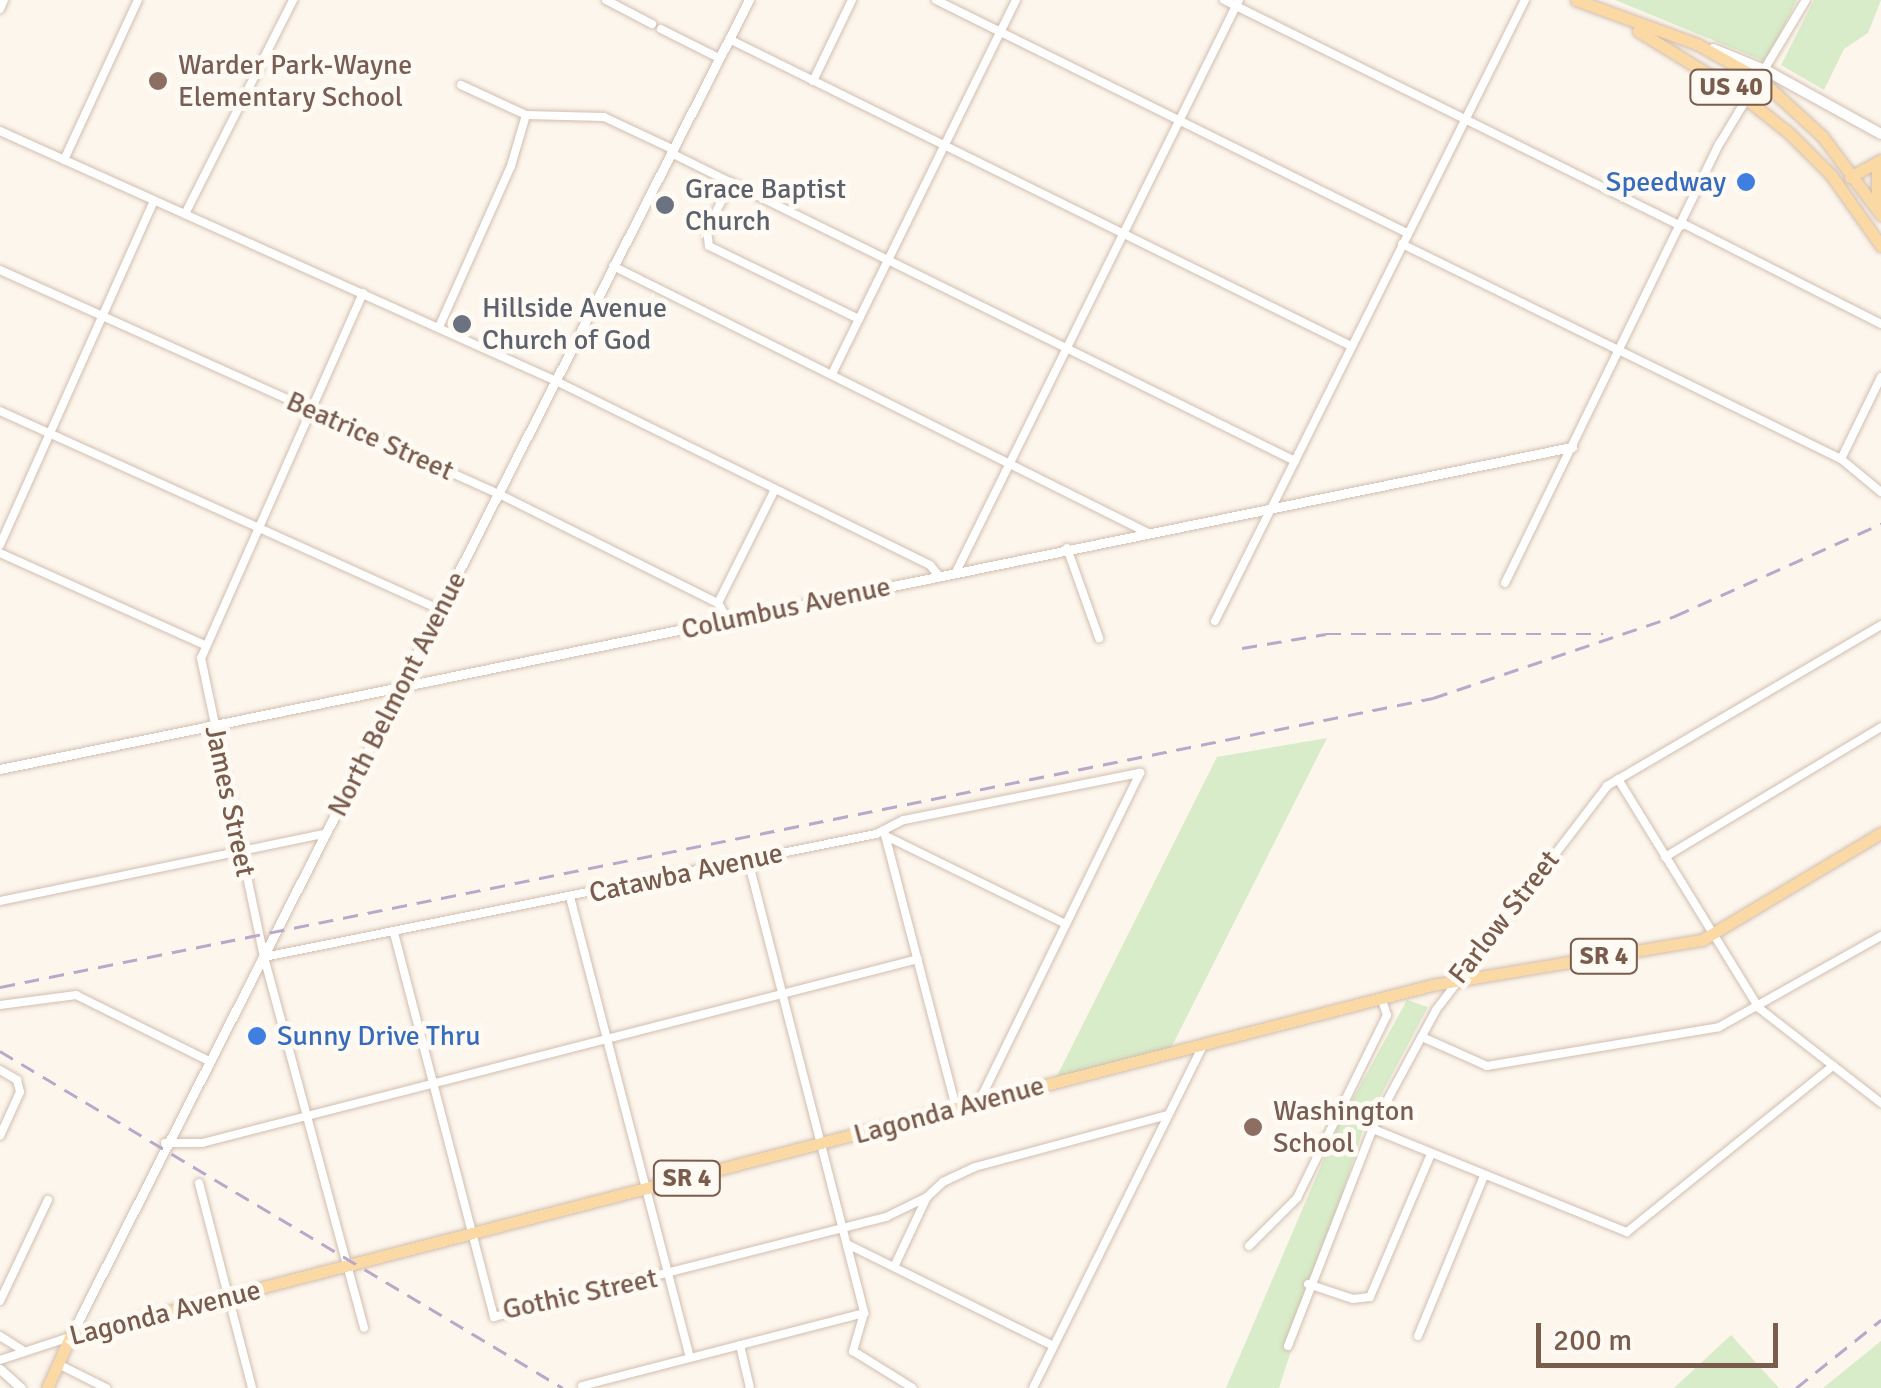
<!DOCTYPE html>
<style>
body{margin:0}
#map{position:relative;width:1881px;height:1388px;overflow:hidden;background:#fdf6ec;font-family:Signika,sans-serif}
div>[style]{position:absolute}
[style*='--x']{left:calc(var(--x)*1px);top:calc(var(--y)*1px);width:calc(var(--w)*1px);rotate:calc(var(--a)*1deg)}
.green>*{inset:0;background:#d8ecc9}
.roads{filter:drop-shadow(0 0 2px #d1beb0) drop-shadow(0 0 2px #d1beb0)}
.minor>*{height:8px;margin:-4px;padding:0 4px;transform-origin:4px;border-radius:4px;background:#fff}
.tertiary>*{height:9px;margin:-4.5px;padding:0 4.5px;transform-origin:4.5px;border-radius:4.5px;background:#fff}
.secondary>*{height:10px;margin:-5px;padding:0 5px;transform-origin:5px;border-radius:5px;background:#fff}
.primary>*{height:11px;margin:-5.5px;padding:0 5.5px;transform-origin:5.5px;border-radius:5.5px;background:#fbd9a5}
.rail>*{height:2.5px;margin-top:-1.25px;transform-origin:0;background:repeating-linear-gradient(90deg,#b9a8c9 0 15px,transparent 0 25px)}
.dots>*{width:28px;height:28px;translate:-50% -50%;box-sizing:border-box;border:5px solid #fffaf3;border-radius:50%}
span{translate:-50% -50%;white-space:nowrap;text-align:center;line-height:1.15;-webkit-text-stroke:10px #fffaf3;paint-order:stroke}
.shield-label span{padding:2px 8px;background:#fffaf3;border:2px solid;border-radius:8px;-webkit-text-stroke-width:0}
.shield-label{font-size:25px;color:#7a5c4d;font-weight:700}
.education-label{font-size:28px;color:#785e54}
.left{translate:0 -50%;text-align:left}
.shop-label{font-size:28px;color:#366cbe}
.right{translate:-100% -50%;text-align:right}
.worship-label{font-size:28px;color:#5b616d}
.street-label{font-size:28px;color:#7a5c4d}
.scale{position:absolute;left:1536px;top:1323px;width:242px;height:45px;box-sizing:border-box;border:5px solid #7a5c4d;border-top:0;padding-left:12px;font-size:30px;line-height:35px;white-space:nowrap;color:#7a5c4d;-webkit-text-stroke:8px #fffaf3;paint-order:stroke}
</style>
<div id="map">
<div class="green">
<div style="clip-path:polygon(1615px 0,1797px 0,1766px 62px)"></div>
<div style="clip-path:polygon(1814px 0,1881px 0,1868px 33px,1844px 49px,1824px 90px,1781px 65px)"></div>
<div style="clip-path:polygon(1327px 738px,1169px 1052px,1054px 1082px,1217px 757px)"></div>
<div style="clip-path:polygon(1407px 1000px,1428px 1007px,1364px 1127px,1279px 1388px,1226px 1388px,1338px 1126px)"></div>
<div style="clip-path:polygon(1731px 1335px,1779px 1388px,1674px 1388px)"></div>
<div style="clip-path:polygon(1881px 1341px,1881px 1388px,1823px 1388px)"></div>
</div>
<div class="roads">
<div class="minor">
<div style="--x:606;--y:0;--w:52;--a:27.6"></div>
<div style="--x:936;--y:0;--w:525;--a:26.32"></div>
<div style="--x:1224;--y:0;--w:510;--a:26.31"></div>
<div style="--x:0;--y:9;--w:10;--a:-66"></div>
<div style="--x:661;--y:29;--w:65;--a:26.6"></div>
<div style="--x:729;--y:39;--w:694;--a:26.27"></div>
<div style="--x:813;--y:81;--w:90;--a:-64.3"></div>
<div style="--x:461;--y:85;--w:72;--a:24.8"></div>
<div style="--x:526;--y:115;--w:78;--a:1.5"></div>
<div style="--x:604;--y:117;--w:75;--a:25.2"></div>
<div style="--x:0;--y:131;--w:610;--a:24.21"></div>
<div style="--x:556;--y:381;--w:417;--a:26.2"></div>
<div style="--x:930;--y:565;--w:14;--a:51"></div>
<div style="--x:671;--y:153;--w:696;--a:26.27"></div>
<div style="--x:64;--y:160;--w:176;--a:-65.2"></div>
<div style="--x:731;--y:182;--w:54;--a:116.6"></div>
<div style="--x:707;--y:230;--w:16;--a:83"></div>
<div style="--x:709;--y:246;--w:167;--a:26"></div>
<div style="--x:185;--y:214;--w:240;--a:-63.2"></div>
<div style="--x:1682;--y:223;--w:223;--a:26.9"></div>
<div style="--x:1402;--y:244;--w:489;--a:26.1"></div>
<div style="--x:1841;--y:459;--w:52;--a:39.5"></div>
<div style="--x:613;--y:266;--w:596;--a:26.52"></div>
<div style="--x:0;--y:270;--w:547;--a:24.18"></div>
<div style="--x:499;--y:494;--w:245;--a:26.5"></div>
<div style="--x:718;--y:603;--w:20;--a:60"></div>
<div style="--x:363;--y:293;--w:399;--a:113.9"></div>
<div style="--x:201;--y:658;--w:306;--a:78.1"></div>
<div style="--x:264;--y:957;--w:384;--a:74.9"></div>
<div style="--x:439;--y:327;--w:176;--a:-65.9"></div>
<div style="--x:511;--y:166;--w:53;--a:-73.6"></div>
<div style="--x:832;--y:374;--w:417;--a:-63.8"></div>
<div style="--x:0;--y:411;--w:483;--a:24.3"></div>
<div style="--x:1841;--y:459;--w:91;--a:-64"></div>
<div style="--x:0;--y:545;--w:377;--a:-65.9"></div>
<div style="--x:1067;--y:548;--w:96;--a:70.4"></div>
<div style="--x:0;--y:553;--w:225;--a:24.2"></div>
<div style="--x:956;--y:572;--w:638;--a:-63.68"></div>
<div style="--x:1505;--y:583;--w:490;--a:-64"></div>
<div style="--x:1720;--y:143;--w:167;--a:-59"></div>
<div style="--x:718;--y:603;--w:127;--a:-63.4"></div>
<div style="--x:1215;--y:621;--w:694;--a:-63.47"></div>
<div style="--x:1618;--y:779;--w:269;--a:58.4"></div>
<div style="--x:1759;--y:1008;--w:155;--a:37.9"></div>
<div style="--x:884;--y:831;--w:285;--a:75.4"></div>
<div style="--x:886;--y:836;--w:200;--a:26.1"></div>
<div style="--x:1665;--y:857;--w:252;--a:-31"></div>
<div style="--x:748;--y:860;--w:468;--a:75.6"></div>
<div style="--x:864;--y:1313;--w:40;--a:106"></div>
<div style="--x:853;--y:1351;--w:70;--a:31.7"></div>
<div style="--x:570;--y:897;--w:476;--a:75.4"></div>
<div style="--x:0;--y:901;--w:334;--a:-11.7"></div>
<div style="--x:394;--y:933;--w:397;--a:75.4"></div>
<div style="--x:494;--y:1317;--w:405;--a:-14.3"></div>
<div style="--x:886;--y:1217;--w:46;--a:-26"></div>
<div style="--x:264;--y:957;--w:624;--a:-11.36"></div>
<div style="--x:876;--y:834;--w:31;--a:-27"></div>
<div style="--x:904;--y:820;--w:241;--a:-11.3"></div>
<div style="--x:1140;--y:773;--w:365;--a:116.1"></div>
<div style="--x:0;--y:1005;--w:77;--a:-7.5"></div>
<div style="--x:76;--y:995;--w:146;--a:26.4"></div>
<div style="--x:1422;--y:1037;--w:71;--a:24"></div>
<div style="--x:1487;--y:1066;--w:235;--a:-9.5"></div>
<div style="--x:1719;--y:1027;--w:186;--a:-29.3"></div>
<div style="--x:0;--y:1070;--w:20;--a:30"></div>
<div style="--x:17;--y:1080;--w:12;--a:76"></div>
<div style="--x:20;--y:1092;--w:48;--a:114.4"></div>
<div style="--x:1373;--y:1129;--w:274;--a:22.1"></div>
<div style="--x:1627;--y:1232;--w:265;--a:-38.9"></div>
<div style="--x:165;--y:1143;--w:37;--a:0"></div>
<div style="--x:202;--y:1143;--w:739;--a:-14.41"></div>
<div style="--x:199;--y:1183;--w:212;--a:75.5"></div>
<div style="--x:847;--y:1244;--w:230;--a:26.3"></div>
<div style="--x:1249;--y:1246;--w:68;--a:-45"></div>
<div style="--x:1297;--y:1198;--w:204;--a:-63.8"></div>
<div style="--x:1387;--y:1015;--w:18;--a:-109"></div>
<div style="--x:894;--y:1267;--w:77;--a:-64.8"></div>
<div style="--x:927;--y:1197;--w:22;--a:-43"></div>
<div style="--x:943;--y:1182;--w:35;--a:-25"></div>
<div style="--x:975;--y:1167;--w:200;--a:-15.1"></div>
<div style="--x:1308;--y:1284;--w:47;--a:18.4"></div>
<div style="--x:1353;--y:1299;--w:17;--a:-7"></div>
<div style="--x:1370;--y:1297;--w:155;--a:-66.9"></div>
<div style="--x:0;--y:1301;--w:112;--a:-64.6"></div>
<div style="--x:0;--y:1336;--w:26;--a:32"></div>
<div style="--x:1418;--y:1336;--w:173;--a:-67.6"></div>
<div style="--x:740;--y:1345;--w:44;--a:76.9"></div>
<div style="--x:1288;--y:1346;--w:239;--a:-68.7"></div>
<div style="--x:1375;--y:1123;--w:128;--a:-61.6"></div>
<div style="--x:1436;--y:1010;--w:282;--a:-52.6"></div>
<div style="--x:1607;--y:786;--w:318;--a:-30.4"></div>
<div style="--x:0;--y:1360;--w:74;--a:-18.2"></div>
<div style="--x:58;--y:1364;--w:54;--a:26.6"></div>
<div style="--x:582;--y:1386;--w:291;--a:-14.5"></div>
<div style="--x:1033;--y:1388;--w:385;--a:-63.6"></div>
</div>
<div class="tertiary">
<div style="--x:0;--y:769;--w:1605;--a:-11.58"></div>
<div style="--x:70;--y:1337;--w:1500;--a:-63.08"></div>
<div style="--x:0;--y:1369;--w:28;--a:42"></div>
</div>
<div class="secondary">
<div style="--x:1713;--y:49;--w:58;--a:22.2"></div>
<div style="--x:1767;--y:71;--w:130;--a:28.9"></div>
</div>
<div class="primary">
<div style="--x:1576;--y:0;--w:129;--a:20"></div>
<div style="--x:1697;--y:44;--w:73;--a:29.4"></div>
<div style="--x:1761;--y:80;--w:83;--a:42.6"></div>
<div style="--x:1822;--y:136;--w:99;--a:53.2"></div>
<div style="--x:1638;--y:31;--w:115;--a:31.5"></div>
<div style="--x:1736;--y:91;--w:68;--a:38.4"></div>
<div style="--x:1789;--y:133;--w:59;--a:45"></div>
<div style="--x:1831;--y:175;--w:87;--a:54.8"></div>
<div style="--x:1877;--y:167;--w:38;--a:90"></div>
<div style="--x:1850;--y:177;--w:35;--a:-29"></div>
<div style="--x:47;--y:1388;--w:56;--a:-65.7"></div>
<div style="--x:70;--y:1337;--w:1407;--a:-14.49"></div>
<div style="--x:1432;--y:985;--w:274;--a:-9.5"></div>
<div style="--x:1702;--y:940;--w:209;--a:-30.9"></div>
</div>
</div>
<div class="rail">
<div style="--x:1242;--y:648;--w:85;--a:-9.5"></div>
<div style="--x:1326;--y:634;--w:277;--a:0"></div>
<div style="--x:0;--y:987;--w:1462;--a:-11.4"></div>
<div style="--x:1433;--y:698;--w:256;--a:-18.7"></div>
<div style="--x:1675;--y:616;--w:226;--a:-24.1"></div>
<div style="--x:0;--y:1051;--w:656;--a:30.9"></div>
<div style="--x:1796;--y:1388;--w:109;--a:-38.7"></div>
</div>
<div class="dots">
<div style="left:158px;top:81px;background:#8d6e63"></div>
<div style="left:1746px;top:182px;background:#3f7fe0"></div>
<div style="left:665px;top:205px;background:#6b7280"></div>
<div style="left:462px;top:324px;background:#6b7280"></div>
<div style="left:257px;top:1036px;background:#3f7fe0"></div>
<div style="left:1253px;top:1127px;background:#8d6e63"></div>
</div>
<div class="shield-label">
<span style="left:1731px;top:87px">US 40</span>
<span style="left:1604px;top:956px">SR 4</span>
<span style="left:687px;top:1178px">SR 4</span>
</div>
<div class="education-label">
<span class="left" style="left:178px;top:81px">Warder Park-Wayne<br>Elementary School</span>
<span class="left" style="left:1273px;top:1127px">Washington<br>School</span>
</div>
<div class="shop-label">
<span class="right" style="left:1726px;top:182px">Speedway</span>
<span class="left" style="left:277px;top:1036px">Sunny Drive Thru</span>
</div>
<div class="worship-label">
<span class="left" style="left:685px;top:205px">Grace Baptist<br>Church</span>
<span class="left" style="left:482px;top:324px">Hillside Avenue<br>Church of God</span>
</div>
<div class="street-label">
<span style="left:370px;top:436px;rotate:24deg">Beatrice Street</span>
<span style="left:786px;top:608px;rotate:-12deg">Columbus Avenue</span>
<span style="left:397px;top:694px;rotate:-63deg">North Belmont Avenue</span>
<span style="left:230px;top:801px;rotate:78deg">James Street</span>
<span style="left:686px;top:873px;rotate:-12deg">Catawba Avenue</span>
<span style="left:1504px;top:917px;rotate:-52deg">Farlow Street</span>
<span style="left:949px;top:1110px;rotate:-15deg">Lagonda Avenue</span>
<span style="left:580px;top:1294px;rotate:-12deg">Gothic Street</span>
<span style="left:165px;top:1313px;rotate:-14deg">Lagonda Avenue</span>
</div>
<div class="scale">200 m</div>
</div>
